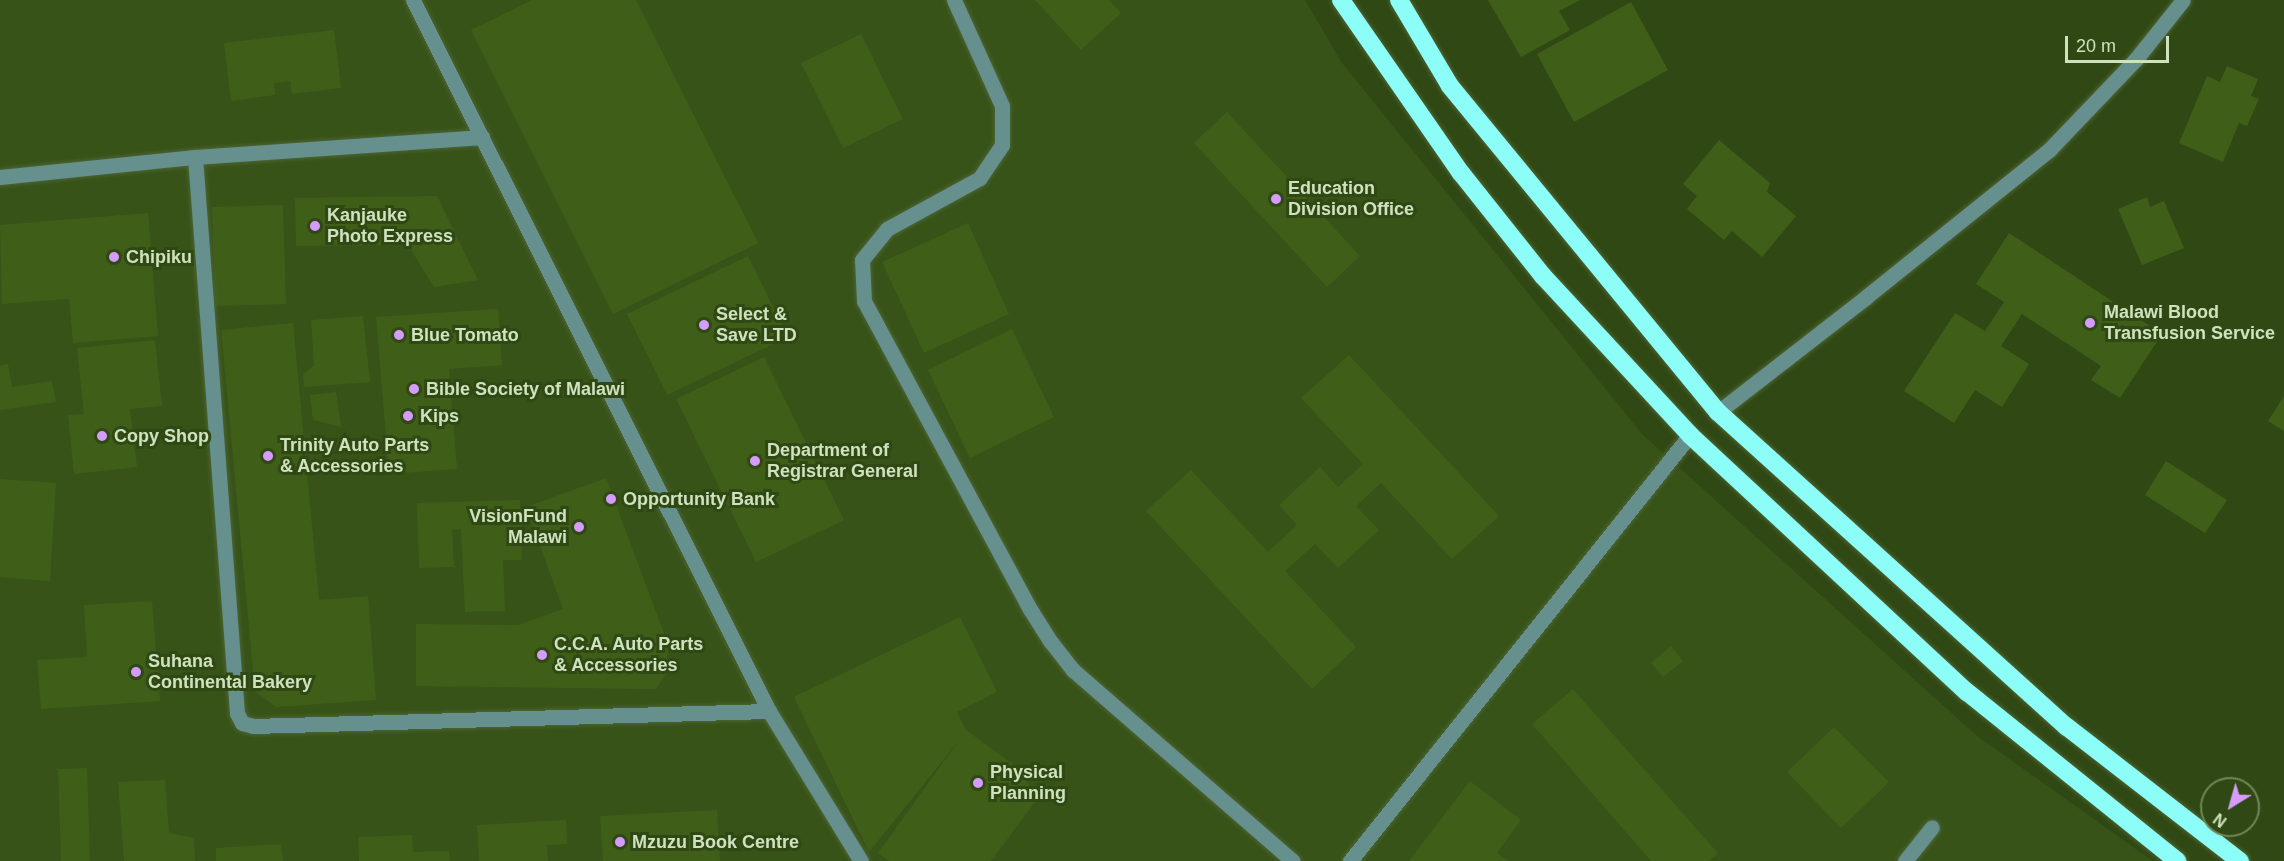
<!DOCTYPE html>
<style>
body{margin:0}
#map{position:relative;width:2284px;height:861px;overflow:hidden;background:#304814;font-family:Arial,sans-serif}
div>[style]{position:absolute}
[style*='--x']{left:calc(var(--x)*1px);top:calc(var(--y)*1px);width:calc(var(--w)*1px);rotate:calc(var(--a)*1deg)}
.built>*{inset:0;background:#375318}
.building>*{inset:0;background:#3f5f19}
.roads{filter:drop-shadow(0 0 2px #4c6433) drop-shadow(0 0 2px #4c6433)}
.minor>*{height:15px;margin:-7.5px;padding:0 7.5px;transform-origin:7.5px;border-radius:7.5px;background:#65908d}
.highway>*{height:18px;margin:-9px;padding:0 9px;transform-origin:9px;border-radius:9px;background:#8cfdf7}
.dots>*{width:16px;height:16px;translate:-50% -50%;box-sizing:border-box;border:3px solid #304814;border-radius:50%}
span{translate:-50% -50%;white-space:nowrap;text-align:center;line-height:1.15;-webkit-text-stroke:6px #304814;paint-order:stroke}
.poi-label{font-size:18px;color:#cee2be;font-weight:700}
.left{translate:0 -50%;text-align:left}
.right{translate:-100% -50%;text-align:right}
.north{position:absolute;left:2200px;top:777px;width:60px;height:60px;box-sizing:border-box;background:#304814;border:2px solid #6f8658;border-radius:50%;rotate:217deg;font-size:16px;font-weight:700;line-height:24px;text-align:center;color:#cee2be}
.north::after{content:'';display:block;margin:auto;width:21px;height:27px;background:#d59cfb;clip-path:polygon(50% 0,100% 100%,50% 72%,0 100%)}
.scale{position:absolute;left:2065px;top:36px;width:104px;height:27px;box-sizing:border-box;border:3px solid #cee2be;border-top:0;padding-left:8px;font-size:18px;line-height:21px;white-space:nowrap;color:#cee2be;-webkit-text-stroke:4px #304814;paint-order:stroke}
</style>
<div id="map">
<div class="built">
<div style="clip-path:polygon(0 0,1305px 0,1342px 63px,1642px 434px,1977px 736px,2153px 861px,0 861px)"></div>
</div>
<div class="building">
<div style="clip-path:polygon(532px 0,636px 0,758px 243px,613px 314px,471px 30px)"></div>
<div style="clip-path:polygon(1035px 0,1109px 0,1121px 13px,1081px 50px)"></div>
<div style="clip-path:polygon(1488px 0,1580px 0,1559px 11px,1570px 30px,1521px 57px)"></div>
<div style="clip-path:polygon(1631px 2px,1668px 70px,1574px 122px,1537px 54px)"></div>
<div style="clip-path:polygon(334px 30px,341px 88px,292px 94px,290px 81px,274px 83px,275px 95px,231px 101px,224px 43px)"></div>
<div style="clip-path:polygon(861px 34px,903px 119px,843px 148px,801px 63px)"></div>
<div style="clip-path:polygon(2227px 66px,2258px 79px,2251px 96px,2259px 99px,2247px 126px,2239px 123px,2223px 162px,2179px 143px,2207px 76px,2220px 82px)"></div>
<div style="clip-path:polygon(1227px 112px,1360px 256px,1327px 287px,1194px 143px)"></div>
<div style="clip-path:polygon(1719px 140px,1770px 183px,1767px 192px,1796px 216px,1762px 257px,1732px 231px,1724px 240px,1687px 209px,1697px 196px,1683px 184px)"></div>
<div style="clip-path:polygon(437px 196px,478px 280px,434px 287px,408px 245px,296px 246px,295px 198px)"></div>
<div style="clip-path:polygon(2147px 197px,2150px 207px,2164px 201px,2184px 248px,2142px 265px,2118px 209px)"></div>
<div style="clip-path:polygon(283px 205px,286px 304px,215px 306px,212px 207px)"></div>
<div style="clip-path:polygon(148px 213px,158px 336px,73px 343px,69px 299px,2px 304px,0 225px)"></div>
<div style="clip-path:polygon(968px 223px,1009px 314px,924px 353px,882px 262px)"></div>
<div style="clip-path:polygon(2009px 233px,2162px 334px,2120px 398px,2091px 380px,2101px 366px,2022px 314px,2001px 346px,2029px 364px,2002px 407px,1975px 390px,1954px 423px,1904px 391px,1955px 313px,1985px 331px,2004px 302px,1976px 284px)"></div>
<div style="clip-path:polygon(748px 256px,788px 337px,667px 395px,627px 314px)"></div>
<div style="clip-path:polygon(498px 309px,502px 365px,449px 369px,457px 469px,389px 474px,376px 317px)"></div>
<div style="clip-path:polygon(363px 316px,370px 382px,304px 387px,303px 374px,314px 366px,311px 320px)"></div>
<div style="clip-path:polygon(293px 323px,319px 600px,368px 596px,376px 700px,276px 707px,255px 691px,221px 330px)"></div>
<div style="clip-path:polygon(1012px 329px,1054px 417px,970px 458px,928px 370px)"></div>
<div style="clip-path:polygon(155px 340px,162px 406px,130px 409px,137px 467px,74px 474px,68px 415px,84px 414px,77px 348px)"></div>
<div style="clip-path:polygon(1349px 355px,1499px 516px,1452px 559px,1381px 483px,1356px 506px,1379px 530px,1338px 568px,1315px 544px,1285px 571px,1356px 647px,1312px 689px,1146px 511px,1191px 470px,1268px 552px,1297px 525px,1279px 505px,1320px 467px,1338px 487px,1363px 464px,1301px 398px)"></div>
<div style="clip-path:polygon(764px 357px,844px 520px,756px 562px,676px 399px)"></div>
<div style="clip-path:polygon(8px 364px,12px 387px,52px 381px,56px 402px,0 410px,0 366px)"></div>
<div style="clip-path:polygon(336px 392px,341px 427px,313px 420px,310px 395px)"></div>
<div style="clip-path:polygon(2284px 396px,2284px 431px,2268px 421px)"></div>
<div style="clip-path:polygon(2166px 461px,2227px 500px,2205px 533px,2145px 495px)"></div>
<div style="clip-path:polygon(606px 478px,668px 644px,666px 674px,656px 689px,416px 686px,416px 624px,518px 625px,563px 609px,526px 507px)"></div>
<div style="clip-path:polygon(0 479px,56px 483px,50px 581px,0 577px)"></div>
<div style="clip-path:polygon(520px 500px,522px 560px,503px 560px,505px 611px,465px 612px,461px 529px,452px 530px,454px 567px,419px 568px,417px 503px)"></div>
<div style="clip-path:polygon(152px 601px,160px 701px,41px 709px,37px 660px,87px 657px,84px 605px)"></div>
<div style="clip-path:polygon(960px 617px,997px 692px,957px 712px,966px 730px,1018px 768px,1038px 798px,991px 861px,889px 861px,878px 853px,960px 739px,869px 852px,794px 697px)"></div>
<div style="clip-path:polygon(1671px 646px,1683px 661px,1663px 677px,1651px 663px)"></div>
<div style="clip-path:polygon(1573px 689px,1718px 853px,1709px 861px,1651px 861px,1532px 724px)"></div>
<div style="clip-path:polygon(1834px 727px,1889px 782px,1841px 828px,1787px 772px)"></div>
<div style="clip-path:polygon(87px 768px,90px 861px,61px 861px,58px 769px)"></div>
<div style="clip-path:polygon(165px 780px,169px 833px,194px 838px,195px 861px,124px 861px,118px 782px)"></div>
<div style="clip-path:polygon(1470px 781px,1521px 820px,1497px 853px,1508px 861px,1409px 861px)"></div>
<div style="clip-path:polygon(717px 810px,720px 861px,603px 861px,600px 816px)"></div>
<div style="clip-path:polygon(566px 820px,567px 844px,547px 845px,548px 861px,479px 861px,477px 825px)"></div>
<div style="clip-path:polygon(412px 835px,413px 852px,449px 851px,450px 861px,359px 861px,358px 837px)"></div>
<div style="clip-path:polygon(281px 844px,283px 861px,216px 861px,216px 848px)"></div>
</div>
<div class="roads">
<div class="minor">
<div style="--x:413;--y:0;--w:795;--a:63.4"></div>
<div style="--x:769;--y:711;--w:176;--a:58.5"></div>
<div style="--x:954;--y:0;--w:116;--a:65.6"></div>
<div style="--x:1002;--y:106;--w:39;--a:90"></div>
<div style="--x:1002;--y:145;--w:40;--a:124"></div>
<div style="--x:980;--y:178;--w:106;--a:151.3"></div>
<div style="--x:887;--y:229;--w:40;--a:129"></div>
<div style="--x:862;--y:260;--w:41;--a:87.2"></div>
<div style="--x:864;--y:301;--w:350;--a:61.7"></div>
<div style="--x:1030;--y:609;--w:39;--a:58"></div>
<div style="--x:1051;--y:642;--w:36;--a:52"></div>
<div style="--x:1073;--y:670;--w:291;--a:41"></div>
<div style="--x:195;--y:157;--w:558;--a:85.68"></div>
<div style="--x:237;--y:713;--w:11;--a:63"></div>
<div style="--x:242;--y:723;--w:11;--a:15"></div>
<div style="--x:253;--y:726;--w:516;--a:-1.67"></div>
<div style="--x:0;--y:177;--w:196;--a:-5.9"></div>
<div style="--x:195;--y:157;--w:288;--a:-4"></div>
<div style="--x:1718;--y:412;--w:187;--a:-37.8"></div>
<div style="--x:1866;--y:297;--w:235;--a:-38.8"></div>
<div style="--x:2049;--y:150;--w:126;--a:-46.3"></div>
<div style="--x:2136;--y:59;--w:75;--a:-51.5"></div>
<div style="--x:1350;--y:861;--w:545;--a:-51.41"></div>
<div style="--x:1905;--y:861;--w:43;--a:-51.5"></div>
</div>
<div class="highway">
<div style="--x:1341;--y:0;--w:211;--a:55.3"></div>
<div style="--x:1461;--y:173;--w:132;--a:51.5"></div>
<div style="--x:1543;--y:276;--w:217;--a:47.2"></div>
<div style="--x:1690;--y:435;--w:378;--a:42.9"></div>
<div style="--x:1967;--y:692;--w:270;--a:38.8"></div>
<div style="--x:1399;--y:0;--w:100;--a:59.3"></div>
<div style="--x:1450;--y:86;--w:422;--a:50.6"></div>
<div style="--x:1718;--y:412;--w:470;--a:42.1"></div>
<div style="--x:2067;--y:727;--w:219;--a:37.8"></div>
</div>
</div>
<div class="dots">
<div style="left:1276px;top:199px;background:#d59cfb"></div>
<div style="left:315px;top:226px;background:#d59cfb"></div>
<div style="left:114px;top:257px;background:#d59cfb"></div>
<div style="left:2090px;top:323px;background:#d59cfb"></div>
<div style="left:704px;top:325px;background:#d59cfb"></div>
<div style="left:399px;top:335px;background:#d59cfb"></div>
<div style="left:414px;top:389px;background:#d59cfb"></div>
<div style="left:408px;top:416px;background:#d59cfb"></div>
<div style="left:102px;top:436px;background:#d59cfb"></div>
<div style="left:268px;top:456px;background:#d59cfb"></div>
<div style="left:755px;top:461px;background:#d59cfb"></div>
<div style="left:611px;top:499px;background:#d59cfb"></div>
<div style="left:579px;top:527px;background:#d59cfb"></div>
<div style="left:542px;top:655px;background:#d59cfb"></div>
<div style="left:136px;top:672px;background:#d59cfb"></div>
<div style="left:978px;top:783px;background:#d59cfb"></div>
<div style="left:620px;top:842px;background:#d59cfb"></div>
</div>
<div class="poi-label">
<span class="left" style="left:1288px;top:199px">Education<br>Division Office</span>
<span class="left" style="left:327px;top:226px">Kanjauke<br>Photo Express</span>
<span class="left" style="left:126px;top:257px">Chipiku</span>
<span class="left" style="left:2104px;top:323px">Malawi Blood<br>Transfusion Service</span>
<span class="left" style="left:716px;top:325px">Select &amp;<br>Save LTD</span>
<span class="left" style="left:411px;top:335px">Blue Tomato</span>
<span class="left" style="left:426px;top:389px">Bible Society of Malawi</span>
<span class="left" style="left:420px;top:416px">Kips</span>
<span class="left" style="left:114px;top:436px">Copy Shop</span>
<span class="left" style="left:280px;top:456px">Trinity Auto Parts<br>&amp; Accessories</span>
<span class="left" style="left:767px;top:461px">Department of<br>Registrar General</span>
<span class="left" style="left:623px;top:499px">Opportunity Bank</span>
<span class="right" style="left:567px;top:527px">VisionFund<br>Malawi</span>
<span class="left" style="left:554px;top:655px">C.C.A. Auto Parts<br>&amp; Accessories</span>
<span class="left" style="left:148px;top:672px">Suhana<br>Continental Bakery</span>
<span class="left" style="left:990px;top:783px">Physical<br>Planning</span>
<span class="left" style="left:632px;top:842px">Mzuzu Book Centre</span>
</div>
<div class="north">N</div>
<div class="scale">20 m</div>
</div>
